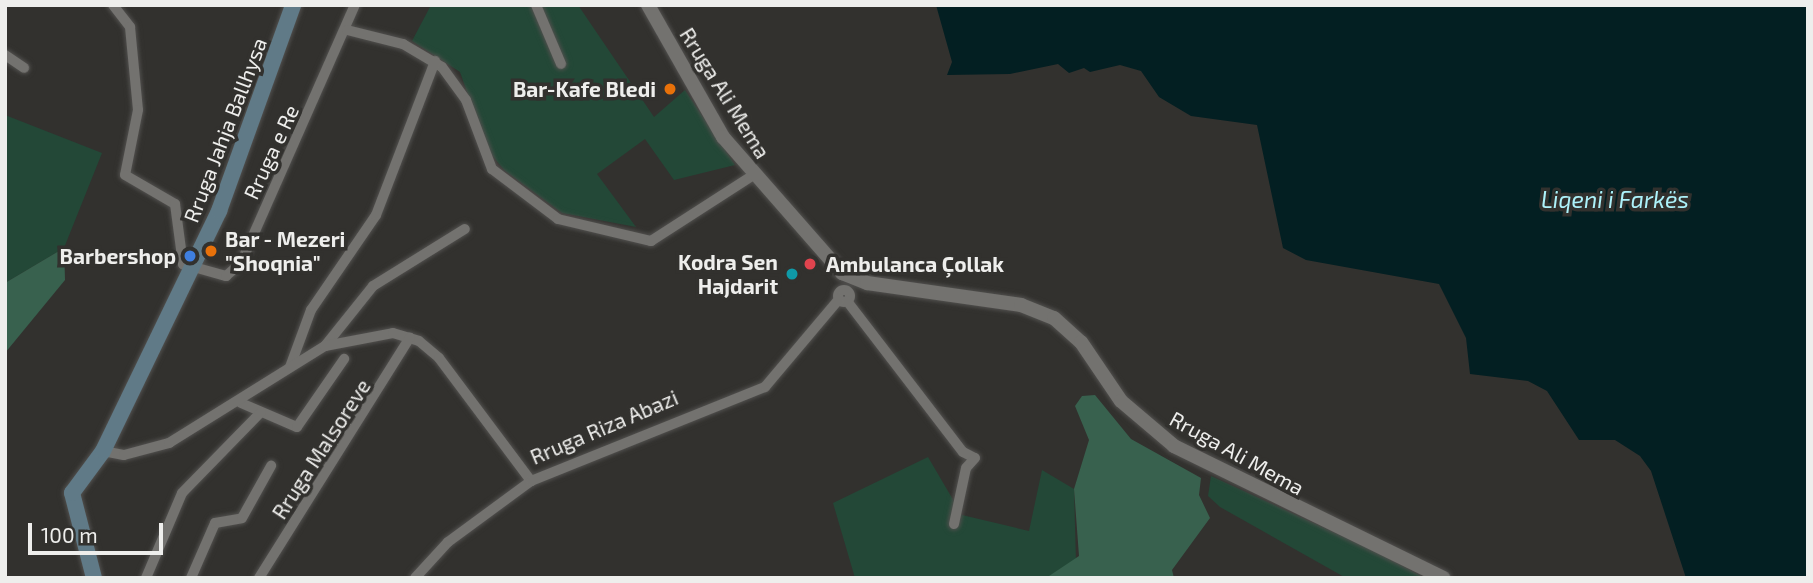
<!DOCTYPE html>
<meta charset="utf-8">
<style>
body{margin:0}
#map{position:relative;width:1813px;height:583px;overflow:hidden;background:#32312e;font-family:"Exo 2",sans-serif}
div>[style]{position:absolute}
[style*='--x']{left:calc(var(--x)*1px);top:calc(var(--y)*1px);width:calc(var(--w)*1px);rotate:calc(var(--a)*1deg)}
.green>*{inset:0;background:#234837}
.forest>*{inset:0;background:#38614e}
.water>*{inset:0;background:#031f22}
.roads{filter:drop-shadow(0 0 2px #51504e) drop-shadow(0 0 2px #51504e)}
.minor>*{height:10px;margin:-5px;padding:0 5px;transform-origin:5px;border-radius:5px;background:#73726f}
.minor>.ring{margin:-5px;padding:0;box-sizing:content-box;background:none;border:10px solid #73726f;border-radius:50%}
.tertiary>*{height:14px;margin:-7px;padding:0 7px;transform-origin:7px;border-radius:7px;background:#73726f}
.secondary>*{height:16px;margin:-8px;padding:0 8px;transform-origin:8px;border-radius:8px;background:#607a87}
.dots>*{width:19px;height:19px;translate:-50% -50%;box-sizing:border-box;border:4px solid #32312e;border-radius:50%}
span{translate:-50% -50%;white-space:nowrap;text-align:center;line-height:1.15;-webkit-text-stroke:7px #32312e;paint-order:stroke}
.poi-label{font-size:21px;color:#eeeeec;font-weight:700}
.right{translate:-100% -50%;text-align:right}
.left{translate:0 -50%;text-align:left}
.street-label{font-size:21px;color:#eeeeec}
.water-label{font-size:23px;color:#adf2fa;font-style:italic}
.frame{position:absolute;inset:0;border:7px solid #eeeeec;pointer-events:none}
.scale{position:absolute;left:28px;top:523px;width:135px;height:32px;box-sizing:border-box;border:4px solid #eeeeec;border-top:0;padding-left:9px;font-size:21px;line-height:24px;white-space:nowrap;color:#eeeeec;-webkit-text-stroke:5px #32312e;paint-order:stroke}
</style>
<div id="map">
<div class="green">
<div style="clip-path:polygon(431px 5px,578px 5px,654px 117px,685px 90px,735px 165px,674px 180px,645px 139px,597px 174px,636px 227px,562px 213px,504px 170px,487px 149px,460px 72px,412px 41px)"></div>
<div style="clip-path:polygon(5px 115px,102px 153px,64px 248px,5px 283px)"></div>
<div style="clip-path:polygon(928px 457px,962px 515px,1029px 531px,1042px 470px,1074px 489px,1076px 562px,1046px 578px,855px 578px,833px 503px)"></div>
<div style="clip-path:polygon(1211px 476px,1370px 549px,1425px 578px,1346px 578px,1220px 507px,1208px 496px)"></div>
</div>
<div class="forest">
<div style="clip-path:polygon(64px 248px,65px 280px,5px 353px,5px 283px)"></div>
<div style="clip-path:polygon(1095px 395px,1131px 439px,1201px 478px,1199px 495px,1210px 518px,1172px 570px,1174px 578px,1046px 578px,1079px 556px,1074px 489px,1089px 440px,1075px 406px,1082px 396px)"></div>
</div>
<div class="water">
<div style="clip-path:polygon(936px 5px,1808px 5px,1808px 578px,1686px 578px,1651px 471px,1640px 456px,1615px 440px,1579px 440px,1547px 391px,1528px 381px,1470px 374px,1466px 338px,1439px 284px,1306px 260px,1283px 248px,1257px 125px,1191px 116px,1159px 97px,1141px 71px,1120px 65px,1090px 72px,1084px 68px,1069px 73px,1058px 64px,1010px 74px,947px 75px,952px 62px)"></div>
</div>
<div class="roads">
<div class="minor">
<div style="--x:113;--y:5;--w:28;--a:52"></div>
<div style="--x:130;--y:27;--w:83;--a:84.5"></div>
<div style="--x:138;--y:110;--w:66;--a:101.3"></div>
<div style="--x:125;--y:175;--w:58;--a:30.1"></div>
<div style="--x:175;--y:204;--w:61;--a:82.4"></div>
<div style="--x:183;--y:264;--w:45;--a:15.6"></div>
<div style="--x:226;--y:276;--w:20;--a:-41"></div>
<div style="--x:241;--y:263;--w:282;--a:-66.2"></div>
<div style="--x:536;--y:5;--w:64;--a:67"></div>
<div style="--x:347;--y:30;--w:58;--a:14"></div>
<div style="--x:403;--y:44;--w:45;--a:30.5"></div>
<div style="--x:442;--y:67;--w:41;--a:54"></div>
<div style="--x:466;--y:100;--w:74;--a:69.4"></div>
<div style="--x:492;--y:169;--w:83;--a:37.1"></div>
<div style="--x:558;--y:219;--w:96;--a:13.3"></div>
<div style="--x:651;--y:241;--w:120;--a:-32.8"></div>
<div style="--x:5;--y:55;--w:23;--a:34"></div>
<div class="ring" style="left:838px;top:290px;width:2px;height:2px"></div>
<div style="--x:847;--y:301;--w:190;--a:52.5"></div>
<div style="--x:325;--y:346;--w:77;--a:-51.3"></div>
<div style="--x:373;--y:286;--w:108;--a:-31.8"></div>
<div style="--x:290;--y:367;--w:61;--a:-69.8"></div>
<div style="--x:311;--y:310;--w:115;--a:-55.6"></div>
<div style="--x:376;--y:215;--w:165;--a:-69"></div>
<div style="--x:241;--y:403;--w:61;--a:23.2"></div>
<div style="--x:297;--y:427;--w:83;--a:-55.3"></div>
<div style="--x:103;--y:451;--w:21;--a:11"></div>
<div style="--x:124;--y:455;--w:47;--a:-14.9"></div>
<div style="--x:169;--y:443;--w:184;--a:-31.9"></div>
<div style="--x:325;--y:346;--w:69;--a:-10.8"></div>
<div style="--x:393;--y:333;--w:27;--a:17"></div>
<div style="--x:419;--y:341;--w:26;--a:40"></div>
<div style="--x:439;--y:358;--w:154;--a:53.2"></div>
<div style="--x:963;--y:452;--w:13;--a:27"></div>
<div style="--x:975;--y:458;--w:13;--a:132"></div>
<div style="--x:954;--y:524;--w:57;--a:-77.9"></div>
<div style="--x:146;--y:578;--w:92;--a:-67"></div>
<div style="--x:182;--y:493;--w:113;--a:-45.7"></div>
<div style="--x:191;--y:578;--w:60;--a:-66.4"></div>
<div style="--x:215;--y:523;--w:27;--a:-10"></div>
<div style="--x:242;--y:518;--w:60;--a:-60.9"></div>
<div style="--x:259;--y:578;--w:284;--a:-57.9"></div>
<div style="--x:415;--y:578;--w:49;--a:-47.5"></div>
<div style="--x:448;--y:542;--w:103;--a:-36.3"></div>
<div style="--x:531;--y:481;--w:252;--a:-21.9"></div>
<div style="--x:765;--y:387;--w:115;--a:-49.9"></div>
</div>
<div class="tertiary">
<div style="--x:648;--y:5;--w:152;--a:60.4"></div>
<div style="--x:723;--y:137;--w:181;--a:48.8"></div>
<div style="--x:842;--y:273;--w:27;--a:22"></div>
<div style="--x:867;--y:283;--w:156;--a:8.1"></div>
<div style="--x:1021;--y:305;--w:35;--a:22"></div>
<div style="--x:1054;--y:318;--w:36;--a:42"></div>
<div style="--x:1081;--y:342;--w:71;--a:55.9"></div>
<div style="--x:1121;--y:401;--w:70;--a:40.3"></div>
<div style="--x:1174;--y:446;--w:300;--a:26.1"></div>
</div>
<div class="secondary">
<div style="--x:94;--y:578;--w:88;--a:-104.5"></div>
<div style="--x:72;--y:493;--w:52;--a:-53.6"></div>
<div style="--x:103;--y:451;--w:267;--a:-64.2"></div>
<div style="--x:219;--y:211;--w:219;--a:-70.2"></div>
</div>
</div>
<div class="dots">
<div style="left:670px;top:89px;background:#e8710a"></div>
<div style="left:211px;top:251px;background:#e8710a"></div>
<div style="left:190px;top:256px;background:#3f7fe0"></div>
<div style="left:810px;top:264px;background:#e0444e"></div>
<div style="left:792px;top:274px;background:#0f9aa8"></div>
</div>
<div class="poi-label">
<span class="right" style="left:656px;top:89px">Bar-Kafe Bledi</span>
<span class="left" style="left:225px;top:251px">Bar - Mezeri<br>"Shoqnia"</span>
<span class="right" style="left:176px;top:256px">Barbershop</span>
<span class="right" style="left:778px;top:274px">Kodra Sen<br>Hajdarit</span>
<span class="left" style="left:826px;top:264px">Ambulanca Çollak</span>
</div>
<div class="street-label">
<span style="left:725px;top:93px;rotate:58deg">Rruga Ali Mema</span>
<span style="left:225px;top:130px;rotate:-69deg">Rruga Jahja Ballhysa</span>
<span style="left:271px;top:152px;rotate:-65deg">Rruga e Re</span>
<span style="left:604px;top:427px;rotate:-23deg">Rruga Riza Abazi</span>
<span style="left:321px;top:449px;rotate:-57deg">Rruga Malsoreve</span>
<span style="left:1237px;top:453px;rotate:29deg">Rruga Ali Mema</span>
</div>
<div class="water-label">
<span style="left:1615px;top:199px">Liqeni i Farkës</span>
</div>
<div class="frame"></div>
<div class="scale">100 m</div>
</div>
